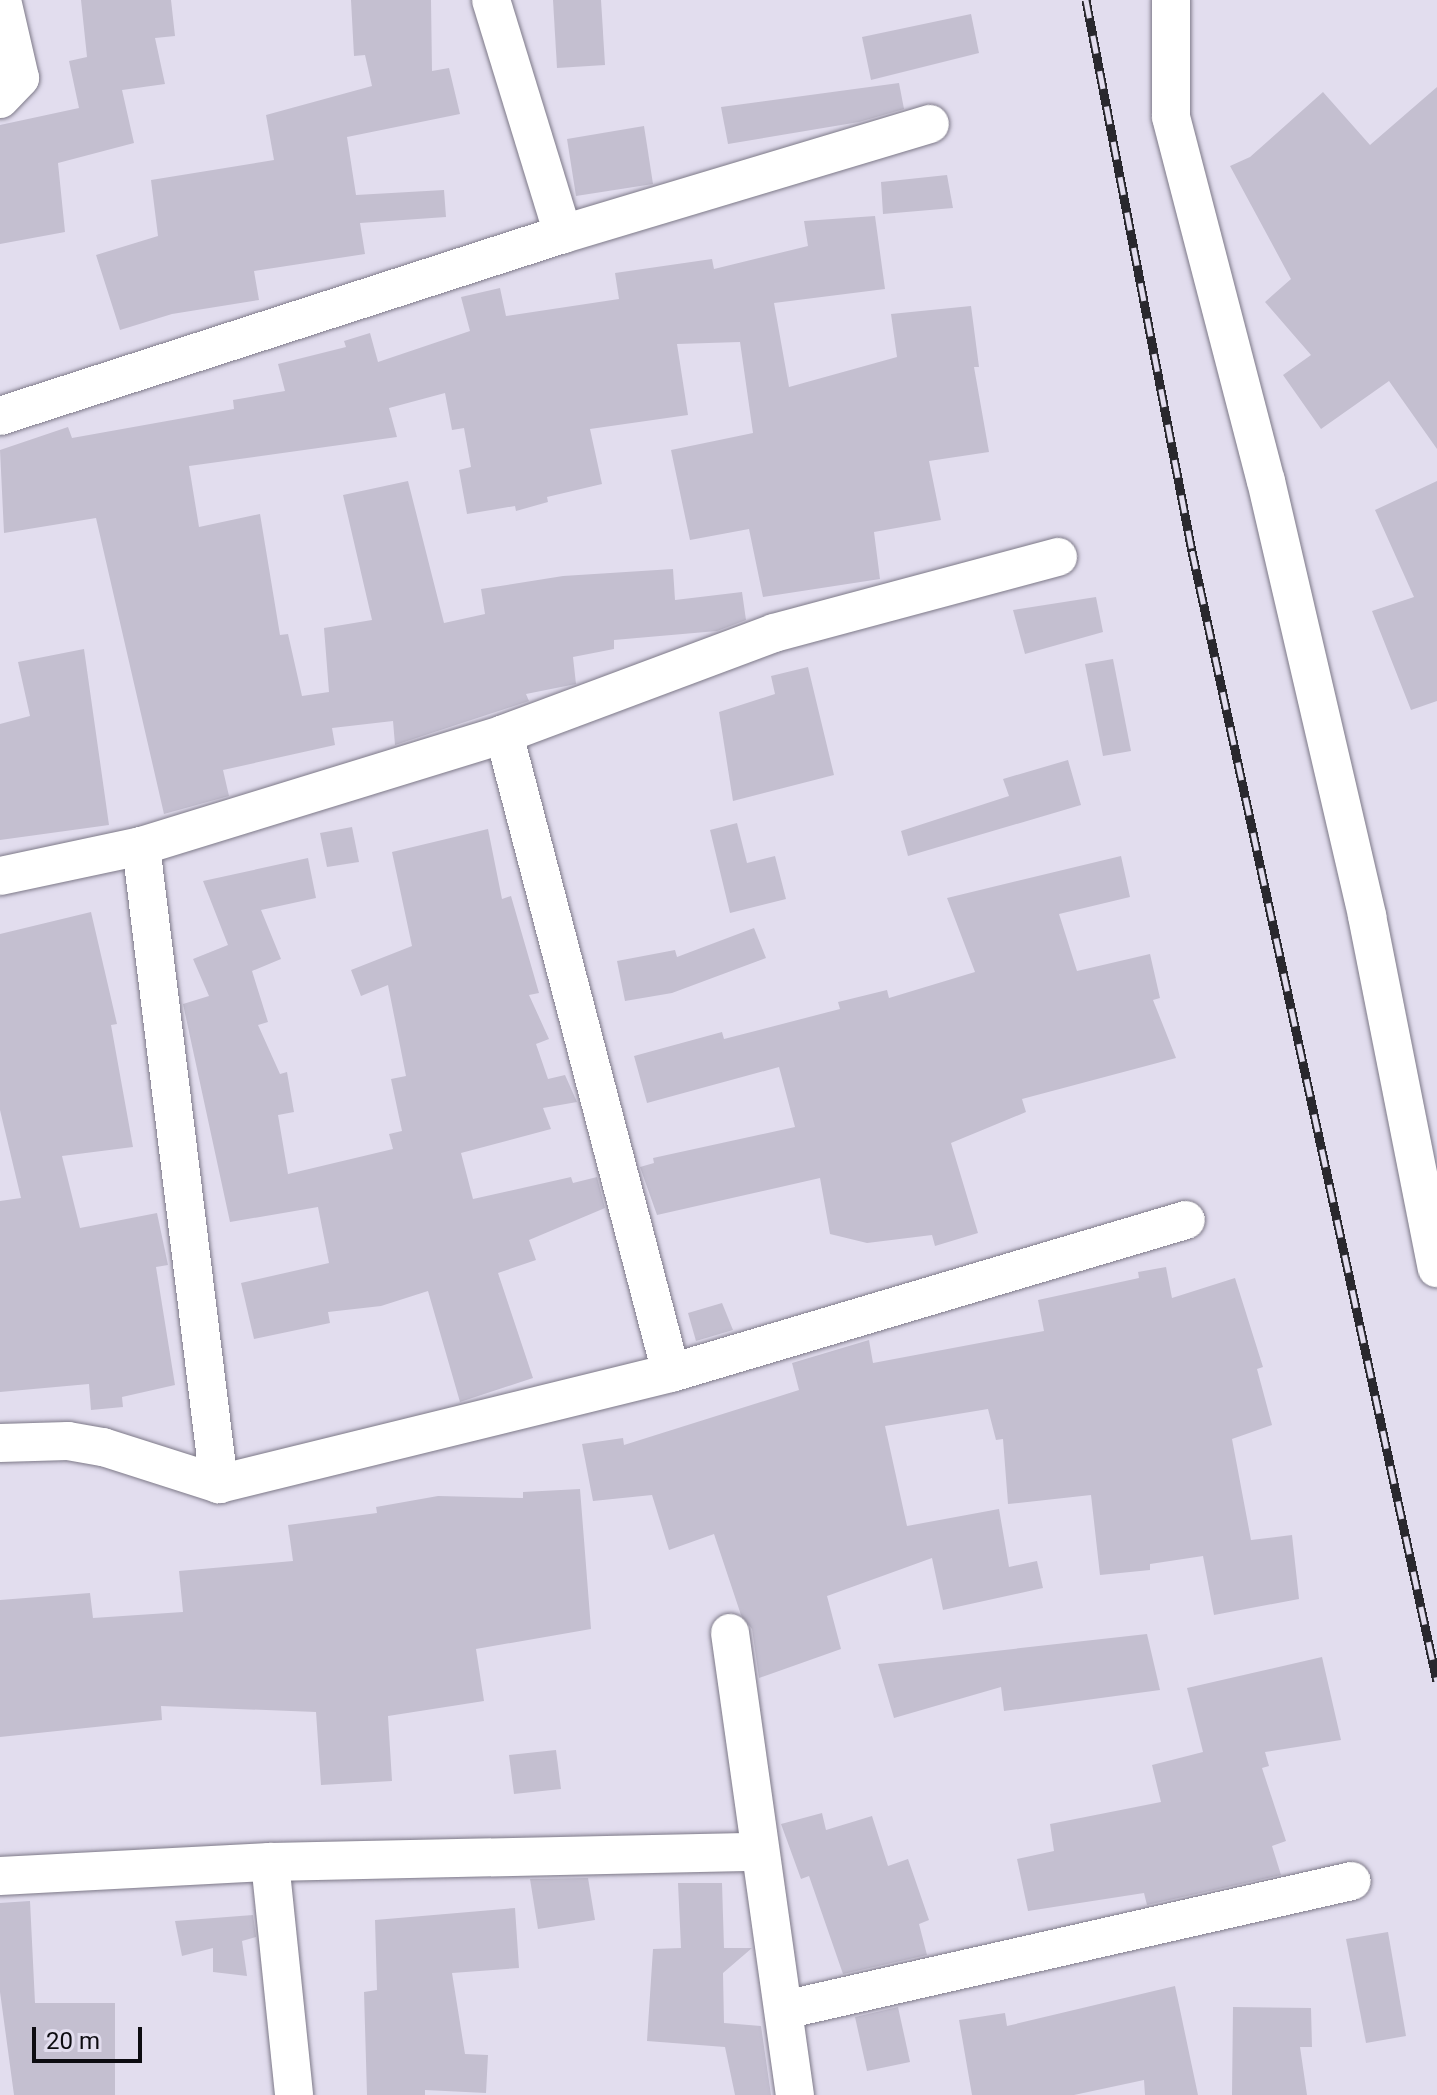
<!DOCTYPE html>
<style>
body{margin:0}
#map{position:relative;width:1437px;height:2095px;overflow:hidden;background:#e2ddee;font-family:Roboto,sans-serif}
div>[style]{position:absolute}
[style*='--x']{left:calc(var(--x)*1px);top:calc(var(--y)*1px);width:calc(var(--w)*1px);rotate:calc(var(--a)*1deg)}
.building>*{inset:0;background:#c4bfd0}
.roads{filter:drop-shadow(0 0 2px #7d7988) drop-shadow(0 0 2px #7d7988)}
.minor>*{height:38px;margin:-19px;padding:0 19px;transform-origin:19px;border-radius:19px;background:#fff}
.rail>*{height:9px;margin-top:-4.5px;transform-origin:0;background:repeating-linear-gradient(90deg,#e2ddee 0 18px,#29282e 0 36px);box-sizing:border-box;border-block:2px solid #29282e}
span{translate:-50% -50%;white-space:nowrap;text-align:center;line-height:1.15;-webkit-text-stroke:6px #e2ddee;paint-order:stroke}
.scale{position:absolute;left:32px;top:2027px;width:110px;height:36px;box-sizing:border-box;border:4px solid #0d0c11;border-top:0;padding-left:10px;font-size:24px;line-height:28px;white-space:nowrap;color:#0d0c11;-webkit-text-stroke:6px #e2ddee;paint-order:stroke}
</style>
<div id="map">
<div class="building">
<div style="clip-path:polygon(81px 0,171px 0,175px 36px,155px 38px,165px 84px,122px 90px,134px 143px,58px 163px,65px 232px,0 244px,0 125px,79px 108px,69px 61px,87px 57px)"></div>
<div style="clip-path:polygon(351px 0,431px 0,432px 71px,449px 68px,460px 114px,347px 137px,356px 195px,444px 190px,446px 217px,360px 223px,365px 254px,254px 271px,259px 300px,172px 314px,120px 330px,96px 255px,158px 236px,151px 180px,274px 160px,266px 115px,372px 86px,365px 55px,354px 56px)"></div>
<div style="clip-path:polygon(553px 0,601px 0,605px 65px,557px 68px)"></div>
<div style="clip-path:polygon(971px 14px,979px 53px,871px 80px,862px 37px)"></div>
<div style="clip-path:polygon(899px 83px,904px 109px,859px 122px,728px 144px,721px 107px)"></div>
<div style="clip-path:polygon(1437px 87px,1437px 449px,1389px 381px,1321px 429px,1283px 375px,1311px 355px,1265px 302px,1291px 279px,1230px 166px,1250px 157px,1323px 92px,1370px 145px)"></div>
<div style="clip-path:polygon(644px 126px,653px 184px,576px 196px,567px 139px)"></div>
<div style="clip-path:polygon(947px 175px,953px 208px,883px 214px,881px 182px)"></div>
<div style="clip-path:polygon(875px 216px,885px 289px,774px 303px,789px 387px,897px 357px,891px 314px,971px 306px,979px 367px,974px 367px,989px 452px,929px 461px,941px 520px,874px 532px,880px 579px,763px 597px,749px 529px,690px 540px,671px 450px,753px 433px,740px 342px,677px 344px,688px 415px,590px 429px,602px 484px,547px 497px,548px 502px,516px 511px,515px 506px,467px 514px,459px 470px,471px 467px,464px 428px,452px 430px,445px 393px,389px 408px,397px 437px,189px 466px,199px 527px,260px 514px,280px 635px,288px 634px,302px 696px,329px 692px,324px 628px,372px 620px,343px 495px,408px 481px,444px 623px,485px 614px,481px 589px,563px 576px,673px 569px,675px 600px,742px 592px,746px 620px,717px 631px,614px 640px,614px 649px,573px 657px,576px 684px,526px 694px,529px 701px,395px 745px,393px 721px,332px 728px,335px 745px,223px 770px,229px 796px,164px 814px,96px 518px,4px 533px,0 450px,68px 427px,72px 438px,234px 409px,233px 400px,285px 391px,278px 364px,346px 347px,344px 341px,370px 333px,378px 362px,470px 331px,461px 297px,500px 288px,506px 316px,619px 299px,615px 273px,712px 259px,714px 269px,808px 246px,804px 221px)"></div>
<div style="clip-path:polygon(1437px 481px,1437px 701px,1411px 710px,1372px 611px,1414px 597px,1375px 510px)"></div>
<div style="clip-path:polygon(1096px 597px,1103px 632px,1025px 654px,1013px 610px)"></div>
<div style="clip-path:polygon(84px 649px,109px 825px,0 840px,0 724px,30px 716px,18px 662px)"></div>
<div style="clip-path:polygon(1113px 659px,1131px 751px,1103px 756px,1085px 664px)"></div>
<div style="clip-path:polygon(808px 667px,834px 775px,733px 801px,719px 712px,775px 694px,771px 676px)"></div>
<div style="clip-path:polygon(1068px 760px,1081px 805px,908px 856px,901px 831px,1009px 796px,1003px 779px)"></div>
<div style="clip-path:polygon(737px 823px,747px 863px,775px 856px,786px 899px,730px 913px,710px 830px)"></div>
<div style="clip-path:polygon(352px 827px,359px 862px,327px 867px,320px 833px)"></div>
<div style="clip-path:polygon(488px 829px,502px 899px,511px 896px,539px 993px,529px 995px,549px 1039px,536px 1044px,548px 1079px,565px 1075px,577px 1102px,543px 1108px,551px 1129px,461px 1153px,473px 1199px,571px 1177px,573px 1183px,597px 1177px,605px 1208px,529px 1240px,536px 1260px,498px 1273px,533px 1378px,460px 1402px,428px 1291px,381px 1306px,328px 1312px,330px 1323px,254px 1339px,241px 1283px,329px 1263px,318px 1207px,230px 1222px,183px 1004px,209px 996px,193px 959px,228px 945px,203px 881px,308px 858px,316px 898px,261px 910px,281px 959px,252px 971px,268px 1022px,258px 1025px,280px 1074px,287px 1072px,294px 1112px,278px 1115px,288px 1174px,393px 1149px,389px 1134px,402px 1131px,391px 1079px,406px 1076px,388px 985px,361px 996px,351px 970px,412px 946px,392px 852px)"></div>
<div style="clip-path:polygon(1121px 856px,1130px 897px,1059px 914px,1077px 971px,1150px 954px,1160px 998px,1153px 1000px,1176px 1058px,1022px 1099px,1026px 1112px,951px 1143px,978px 1233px,935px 1246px,932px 1235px,867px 1243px,830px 1234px,820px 1178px,657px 1215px,640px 1167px,654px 1163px,653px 1158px,795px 1127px,779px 1067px,647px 1103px,634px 1056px,722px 1032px,724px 1039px,840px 1009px,838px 1002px,887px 990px,889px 998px,975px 972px,947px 898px)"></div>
<div style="clip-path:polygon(91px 912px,117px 1024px,111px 1025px,133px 1147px,62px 1156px,80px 1228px,157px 1213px,168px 1265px,156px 1267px,175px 1385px,122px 1397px,123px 1407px,91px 1410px,89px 1384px,0 1392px,0 1201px,21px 1198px,0 1110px,0 934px)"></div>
<div style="clip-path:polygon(754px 928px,766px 958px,672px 993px,625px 1001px,617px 961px,675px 950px,677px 957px)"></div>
<div style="clip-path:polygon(1166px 1267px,1172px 1298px,1235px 1278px,1263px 1367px,1257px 1369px,1272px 1425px,1232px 1439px,1251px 1540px,1292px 1535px,1299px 1599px,1214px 1615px,1203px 1556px,1150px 1564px,1150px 1570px,1100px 1575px,1091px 1495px,1008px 1504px,1003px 1439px,996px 1440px,988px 1409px,885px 1426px,907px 1526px,999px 1509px,1009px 1567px,1037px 1561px,1043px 1588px,943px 1610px,932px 1558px,827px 1596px,841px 1649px,759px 1678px,752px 1629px,741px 1615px,714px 1534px,669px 1550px,652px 1495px,593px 1501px,582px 1444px,623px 1438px,624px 1445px,799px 1390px,792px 1363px,869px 1340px,873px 1363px,1044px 1331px,1038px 1300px,1139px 1278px,1138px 1272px)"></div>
<div style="clip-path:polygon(722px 1303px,733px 1330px,696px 1341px,688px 1313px)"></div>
<div style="clip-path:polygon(580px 1489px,591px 1629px,476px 1649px,484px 1701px,388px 1716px,392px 1781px,321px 1785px,316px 1712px,161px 1706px,162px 1720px,0 1737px,0 1600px,90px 1593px,93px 1618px,183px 1612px,179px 1571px,293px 1561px,288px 1525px,377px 1513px,376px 1507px,438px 1496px,523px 1498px,523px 1492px)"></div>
<div style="clip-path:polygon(1147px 1634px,1160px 1690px,1004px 1711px,1001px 1687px,894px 1718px,878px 1664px)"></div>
<div style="clip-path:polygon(1322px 1657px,1341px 1740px,1265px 1752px,1269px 1766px,1262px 1768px,1286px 1841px,1272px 1846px,1281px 1875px,1147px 1905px,1144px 1893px,1028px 1911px,1017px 1859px,1054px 1851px,1050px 1824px,1161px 1802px,1152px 1765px,1203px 1752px,1187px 1688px)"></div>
<div style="clip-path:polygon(556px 1750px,561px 1789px,514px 1794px,509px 1755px)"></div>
<div style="clip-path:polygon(822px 1813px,826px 1830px,872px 1816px,888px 1866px,908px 1859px,929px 1920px,919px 1924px,927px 1955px,843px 1974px,809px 1876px,801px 1879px,781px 1824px)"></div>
<div style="clip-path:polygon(588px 1878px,595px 1920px,538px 1929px,530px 1879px)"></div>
<div style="clip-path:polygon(678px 1883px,722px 1883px,724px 1948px,752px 1948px,723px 1973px,724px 2023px,761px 2026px,771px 2095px,735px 2095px,725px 2047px,647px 2041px,653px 1949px,681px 1948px)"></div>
<div style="clip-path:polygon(30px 1901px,35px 2003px,115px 2003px,115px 2095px,14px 2095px,0 1992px,0 1903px)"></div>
<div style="clip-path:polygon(515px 1908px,519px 1968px,452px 1973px,465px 2054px,488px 2055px,486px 2093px,425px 2090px,425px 2095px,367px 2095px,364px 1992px,377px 1990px,375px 1920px)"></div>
<div style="clip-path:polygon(253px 1915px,256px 1937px,242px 1941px,247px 1976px,213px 1972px,213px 1948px,182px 1956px,175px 1921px)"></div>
<div style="clip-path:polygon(1388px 1932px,1406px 2036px,1366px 2043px,1346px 1939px)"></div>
<div style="clip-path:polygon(1175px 1986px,1198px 2095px,1145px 2095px,1144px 2080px,1074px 2095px,972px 2095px,959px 2020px,1005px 2013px,1007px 2026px)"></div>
<div style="clip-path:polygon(898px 2007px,910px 2062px,867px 2071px,855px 2017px)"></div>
<div style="clip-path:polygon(1233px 2007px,1311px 2008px,1312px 2047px,1300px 2047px,1307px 2095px,1232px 2095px)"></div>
</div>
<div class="roads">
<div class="minor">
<div style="--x:491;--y:0;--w:245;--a:72.9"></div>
<div style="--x:1171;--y:0;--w:117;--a:90"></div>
<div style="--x:1171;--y:117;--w:376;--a:75.4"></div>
<div style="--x:1266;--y:481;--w:447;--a:76.9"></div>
<div style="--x:1367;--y:916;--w:359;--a:78.8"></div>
<div style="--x:0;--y:99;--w:29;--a:-46"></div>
<div style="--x:20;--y:78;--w:80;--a:-103"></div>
<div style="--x:0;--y:416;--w:592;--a:-17.91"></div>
<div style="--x:563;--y:234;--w:383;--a:-16.7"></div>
<div style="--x:504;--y:734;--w:660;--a:75.35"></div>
<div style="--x:141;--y:846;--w:643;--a:83.03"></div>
<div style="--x:0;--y:876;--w:144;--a:-12"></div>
<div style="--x:141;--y:846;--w:380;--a:-17.1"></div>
<div style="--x:504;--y:734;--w:288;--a:-20.5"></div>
<div style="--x:774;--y:633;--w:294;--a:-15"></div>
<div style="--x:0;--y:1443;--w:68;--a:-1.7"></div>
<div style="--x:68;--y:1441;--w:36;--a:10"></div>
<div style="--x:103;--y:1447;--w:122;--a:17.7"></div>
<div style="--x:219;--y:1484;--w:465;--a:-13.8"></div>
<div style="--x:671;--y:1373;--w:537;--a:-16.55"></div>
<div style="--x:730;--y:1633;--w:467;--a:82"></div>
<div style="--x:270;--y:1862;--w:234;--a:84.1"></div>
<div style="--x:0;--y:1876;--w:270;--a:-3"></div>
<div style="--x:270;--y:1862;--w:488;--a:-1.2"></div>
<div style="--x:784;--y:2010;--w:582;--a:-12.8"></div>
</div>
</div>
<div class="rail">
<div style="--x:1086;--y:0;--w:561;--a:79.11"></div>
<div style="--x:1192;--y:551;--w:1156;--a:77.77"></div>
</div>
<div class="scale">20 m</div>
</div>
